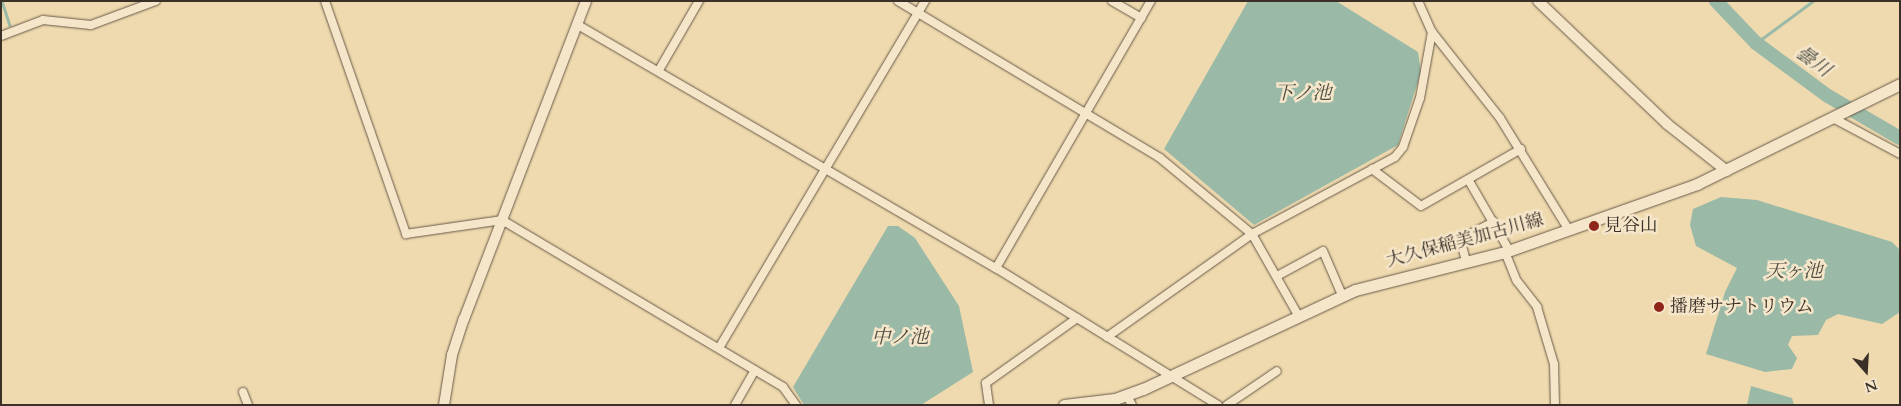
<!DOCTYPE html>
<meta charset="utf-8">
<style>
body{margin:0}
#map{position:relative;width:1901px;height:406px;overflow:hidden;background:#efd9ae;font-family:Cardo,"Noto Serif JP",serif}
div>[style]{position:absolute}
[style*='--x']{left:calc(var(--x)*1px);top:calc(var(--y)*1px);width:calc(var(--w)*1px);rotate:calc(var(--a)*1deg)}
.water>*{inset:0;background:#9abaa7}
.stream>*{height:2.5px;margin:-1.25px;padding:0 1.25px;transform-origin:1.25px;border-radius:1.25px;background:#9abaa7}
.river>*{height:14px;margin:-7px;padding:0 7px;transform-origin:7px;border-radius:7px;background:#9abaa7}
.roads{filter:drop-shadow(0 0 1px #675a49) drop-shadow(0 0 1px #675a49)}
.minor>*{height:8px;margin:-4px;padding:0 4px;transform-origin:4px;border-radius:4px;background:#f5e6ca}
.tertiary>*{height:10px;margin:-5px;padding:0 5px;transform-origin:5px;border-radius:5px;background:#f5e6ca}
.secondary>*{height:11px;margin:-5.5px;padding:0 5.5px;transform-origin:5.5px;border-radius:5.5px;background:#f5e6ca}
.dots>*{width:14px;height:14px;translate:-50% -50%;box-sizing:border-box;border:2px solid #f5e6ca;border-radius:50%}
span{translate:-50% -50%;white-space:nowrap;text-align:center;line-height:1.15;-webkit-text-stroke:5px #f5e6ca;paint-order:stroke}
.poi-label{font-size:18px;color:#3a3027}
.left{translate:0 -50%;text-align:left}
.street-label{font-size:18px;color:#3a3027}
.water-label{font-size:19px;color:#4d4c41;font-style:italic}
.frame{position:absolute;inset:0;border:2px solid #3a3027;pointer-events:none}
.north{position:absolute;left:1841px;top:346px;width:50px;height:50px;-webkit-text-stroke:4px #f5e6ca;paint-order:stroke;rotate:161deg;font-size:14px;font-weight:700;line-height:20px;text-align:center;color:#3a3027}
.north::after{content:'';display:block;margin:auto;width:18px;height:22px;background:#3a3027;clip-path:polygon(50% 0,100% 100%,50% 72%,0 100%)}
</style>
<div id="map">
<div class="water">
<div style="clip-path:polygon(1248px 1px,1336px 1px,1418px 52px,1421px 72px,1398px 145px,1254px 225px,1164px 149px)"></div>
<div style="clip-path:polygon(1721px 197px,1757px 200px,1892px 242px,1900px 250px,1900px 312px,1882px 324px,1838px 314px,1826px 320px,1818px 335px,1792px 336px,1788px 345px,1797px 358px,1792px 369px,1765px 372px,1706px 354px,1725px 292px,1737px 268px,1696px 246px,1690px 225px,1693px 209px)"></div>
<div style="clip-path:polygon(888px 226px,898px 226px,915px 238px,959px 306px,973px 372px,921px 405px,804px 405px,793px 387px)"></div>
<div style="clip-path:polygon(1751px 386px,1792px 398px,1794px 405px,1747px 405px)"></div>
</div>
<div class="stream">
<div style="--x:2;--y:1;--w:25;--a:72"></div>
<div style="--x:1756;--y:43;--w:71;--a:-36.4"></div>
</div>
<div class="river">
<div style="--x:1716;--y:1;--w:58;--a:46.4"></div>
<div style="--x:1756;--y:43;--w:89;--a:36.4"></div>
<div style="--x:1828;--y:96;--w:83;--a:30.3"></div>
</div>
<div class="roads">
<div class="minor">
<div style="--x:325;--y:1;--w:247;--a:70.8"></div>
<div style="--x:406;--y:234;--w:97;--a:-8.3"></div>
<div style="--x:502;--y:220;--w:327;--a:30.7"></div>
<div style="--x:783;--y:387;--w:22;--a:54"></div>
<div style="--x:898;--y:1;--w:305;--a:30.9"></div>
<div style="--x:1160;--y:158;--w:119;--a:39.6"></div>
<div style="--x:1252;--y:234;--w:93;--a:60.4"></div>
<div style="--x:1112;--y:1;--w:34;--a:30"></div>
<div style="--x:1418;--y:1;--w:34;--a:66"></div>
<div style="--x:1432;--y:32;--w:110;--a:51.7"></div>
<div style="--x:1500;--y:118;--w:132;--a:58.4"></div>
<div style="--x:578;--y:25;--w:484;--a:30.2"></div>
<div style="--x:996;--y:268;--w:261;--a:31.7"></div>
<div style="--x:1;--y:36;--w:45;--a:-20.9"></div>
<div style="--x:43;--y:20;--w:48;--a:5.9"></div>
<div style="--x:91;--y:25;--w:69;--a:-20.3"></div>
<div style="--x:659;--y:70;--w:80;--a:-59.9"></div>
<div style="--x:1833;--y:118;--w:76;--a:28.2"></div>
<div style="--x:1372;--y:169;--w:61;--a:37.1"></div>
<div style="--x:1421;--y:206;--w:115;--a:-29.7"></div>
<div style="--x:1469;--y:181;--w:80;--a:59.9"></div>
<div style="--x:1505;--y:252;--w:31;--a:68"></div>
<div style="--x:1517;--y:281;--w:33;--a:52"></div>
<div style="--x:1537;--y:307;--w:59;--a:73.4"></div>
<div style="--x:1554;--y:364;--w:41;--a:88.6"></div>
<div style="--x:1466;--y:261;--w:23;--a:-105"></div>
<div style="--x:1460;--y:239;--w:38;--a:-27"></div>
<div style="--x:996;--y:268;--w:309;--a:-59.9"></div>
<div style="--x:1277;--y:276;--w:52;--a:-28.5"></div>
<div style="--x:1323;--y:251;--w:48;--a:66.6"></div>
<div style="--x:1107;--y:337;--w:178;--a:-35.4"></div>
<div style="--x:1252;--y:234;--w:162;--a:-28.3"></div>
<div style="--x:1395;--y:157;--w:13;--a:-51"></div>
<div style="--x:1403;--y:147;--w:52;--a:-70.9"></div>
<div style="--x:1420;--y:98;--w:67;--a:-79.7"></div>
<div style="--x:719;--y:348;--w:404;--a:-59.3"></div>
<div style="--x:243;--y:392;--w:14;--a:69"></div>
<div style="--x:1127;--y:396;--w:10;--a:61"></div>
<div style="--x:735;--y:405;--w:40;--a:-60.3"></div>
<div style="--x:989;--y:405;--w:22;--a:-98"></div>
<div style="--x:986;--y:383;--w:112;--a:-35.5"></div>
<div style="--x:1227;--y:405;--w:60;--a:-34.2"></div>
</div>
<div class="tertiary">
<div style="--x:1538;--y:1;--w:178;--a:43.6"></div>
<div style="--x:1667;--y:124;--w:76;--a:38.1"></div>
<div style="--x:444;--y:405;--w:51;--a:-80.9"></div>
<div style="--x:452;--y:355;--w:38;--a:-72"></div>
<div style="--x:464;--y:319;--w:341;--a:-69"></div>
</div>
<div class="secondary">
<div style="--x:1064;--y:405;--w:51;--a:-6.7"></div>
<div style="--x:1115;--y:399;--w:30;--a:-20"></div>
<div style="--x:1143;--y:389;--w:234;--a:-25"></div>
<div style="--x:1355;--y:290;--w:155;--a:-14.2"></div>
<div style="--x:1505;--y:252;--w:204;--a:-19.5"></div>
<div style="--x:1697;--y:184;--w:226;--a:-26.2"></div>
</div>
</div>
<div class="dots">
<div style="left:1594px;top:226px;background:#8f2418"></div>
<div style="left:1659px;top:307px;background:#8f2418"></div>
</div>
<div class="poi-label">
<span class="left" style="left:1604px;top:226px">見谷山</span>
<span class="left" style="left:1670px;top:307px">播磨サナトリウム</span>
</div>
<div class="street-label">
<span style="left:1465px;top:241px;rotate:-15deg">大久保稲美加古川線</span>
</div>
<div class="water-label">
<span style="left:1813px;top:62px;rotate:36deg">曇川</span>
<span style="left:1303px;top:94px">下ノ池</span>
<span style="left:1794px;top:272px">天ヶ池</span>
<span style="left:900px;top:338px">中ノ池</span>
</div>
<div class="frame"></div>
<div class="north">N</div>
</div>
